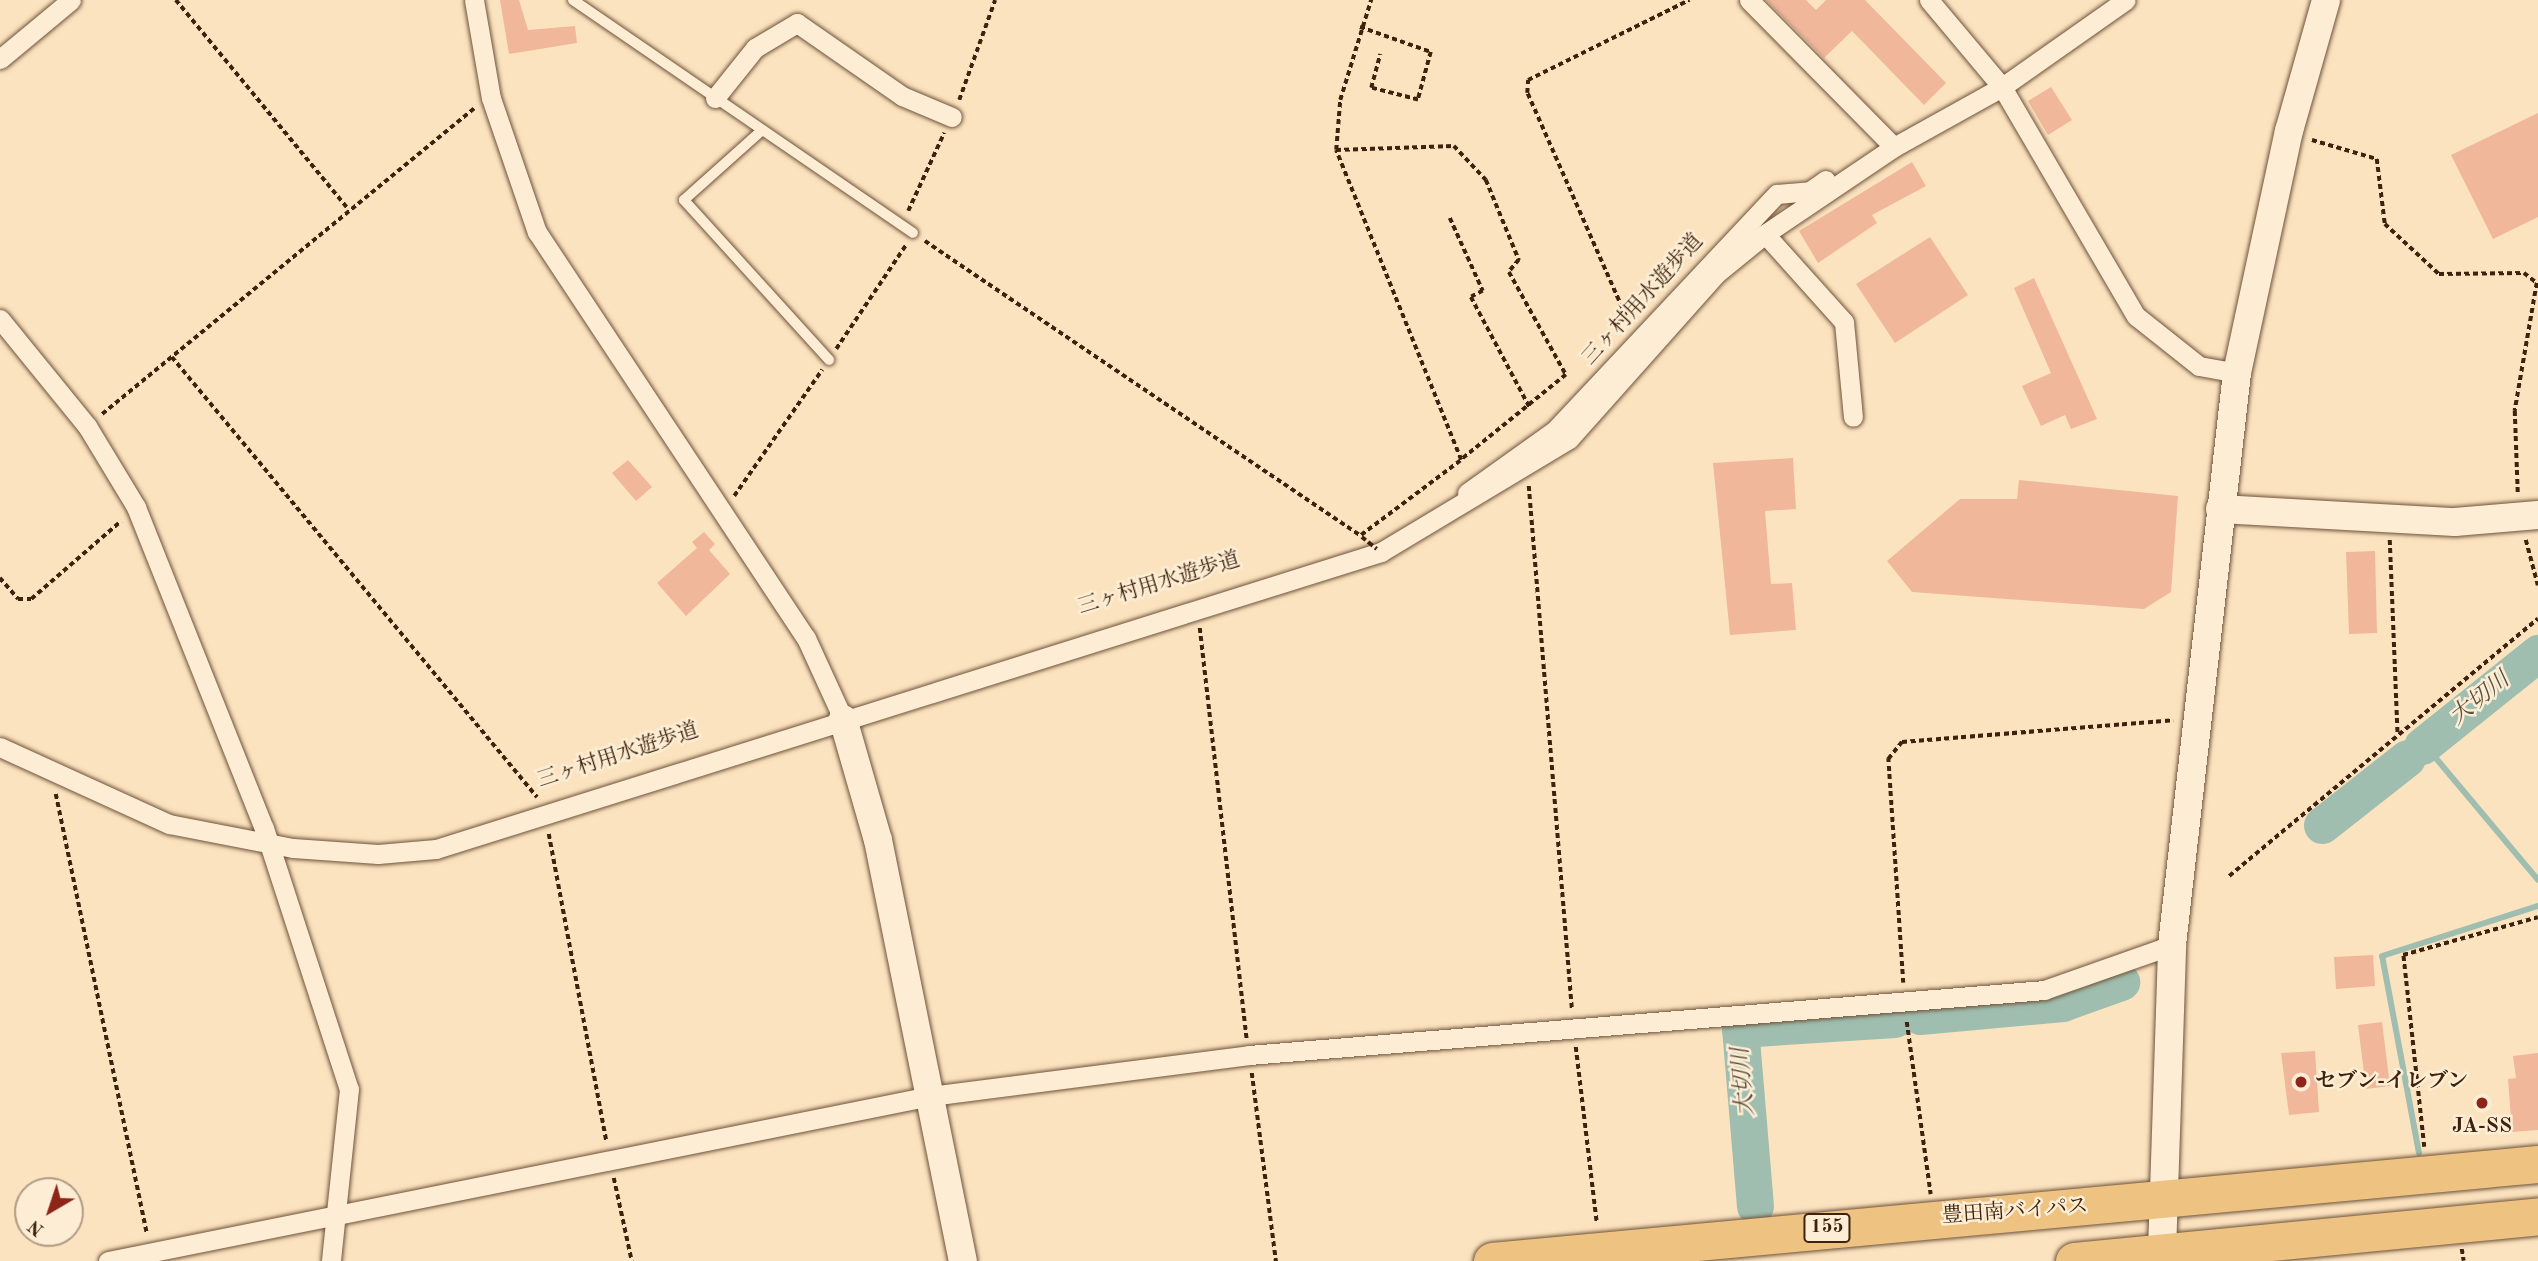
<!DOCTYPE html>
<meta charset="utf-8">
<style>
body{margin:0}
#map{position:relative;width:2538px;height:1261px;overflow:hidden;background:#fce3bf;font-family:"Old Standard TT","Noto Serif JP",serif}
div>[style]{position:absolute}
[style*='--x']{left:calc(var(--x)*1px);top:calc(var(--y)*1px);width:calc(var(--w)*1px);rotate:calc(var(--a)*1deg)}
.stream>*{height:6px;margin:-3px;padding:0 3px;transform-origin:3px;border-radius:3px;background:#9fbeaf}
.river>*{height:37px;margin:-18.5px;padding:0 18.5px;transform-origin:18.5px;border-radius:18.5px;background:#9fbeaf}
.building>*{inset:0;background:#f0b79b}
.path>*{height:3.5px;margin-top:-1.75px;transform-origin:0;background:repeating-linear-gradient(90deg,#3e220d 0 5px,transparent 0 8.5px)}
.roads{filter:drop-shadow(0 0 2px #6e523a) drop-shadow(0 0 2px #6e523a)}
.lane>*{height:10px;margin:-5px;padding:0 5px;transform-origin:5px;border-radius:5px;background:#fdedd5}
.street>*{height:19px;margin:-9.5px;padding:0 9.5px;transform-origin:9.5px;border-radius:9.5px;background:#fdedd5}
.secondary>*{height:28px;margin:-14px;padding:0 14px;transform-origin:14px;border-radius:14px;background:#fdedd5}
.highway>*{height:37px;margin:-18.5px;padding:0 18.5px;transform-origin:18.5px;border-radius:18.5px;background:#eec280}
.path-bridge>*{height:3.5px;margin-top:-1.75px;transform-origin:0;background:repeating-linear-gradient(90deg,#3e220d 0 5px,transparent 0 8.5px)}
.dots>*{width:19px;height:19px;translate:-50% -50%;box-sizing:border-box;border:4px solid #fdedd5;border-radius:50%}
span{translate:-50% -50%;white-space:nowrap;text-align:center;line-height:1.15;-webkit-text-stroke:5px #fdedd5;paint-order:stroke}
.shield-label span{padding:2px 5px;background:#fdedd5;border:2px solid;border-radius:5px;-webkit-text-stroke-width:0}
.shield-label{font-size:19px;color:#3e220d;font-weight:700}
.street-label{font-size:21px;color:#3e220d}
.poi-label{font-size:21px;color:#3e220d;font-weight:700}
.left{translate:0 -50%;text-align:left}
.water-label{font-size:23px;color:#5b513e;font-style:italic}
.north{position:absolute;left:14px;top:1177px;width:70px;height:70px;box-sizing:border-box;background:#fdedd5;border:2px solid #b19c85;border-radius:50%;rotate:219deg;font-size:19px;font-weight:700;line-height:28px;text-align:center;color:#3e220d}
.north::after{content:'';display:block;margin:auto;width:24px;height:32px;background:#8f2418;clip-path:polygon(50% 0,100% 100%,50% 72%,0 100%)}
</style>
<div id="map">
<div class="stream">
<div style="--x:2424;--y:744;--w:177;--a:50"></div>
<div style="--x:2419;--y:1153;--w:200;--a:-100.6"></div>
<div style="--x:2382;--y:956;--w:164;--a:-17.8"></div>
</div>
<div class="river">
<div style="--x:2422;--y:746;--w:149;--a:-38.7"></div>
<div style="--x:2322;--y:825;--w:108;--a:-38.2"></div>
<div style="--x:1920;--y:1016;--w:143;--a:-5.2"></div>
<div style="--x:2062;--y:1003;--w:63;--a:-19.6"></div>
<div style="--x:1755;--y:1206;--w:178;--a:-94.8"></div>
<div style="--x:1740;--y:1029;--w:155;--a:-3.7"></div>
</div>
<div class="building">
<div style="clip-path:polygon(500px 0,519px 0,528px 30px,575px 26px,577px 43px,509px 54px)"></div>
<div style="clip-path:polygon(1766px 0,1806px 0,1816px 10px,1826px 0,1865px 0,1946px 83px,1924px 105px,1852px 31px,1824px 58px)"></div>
<div style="clip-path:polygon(2051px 87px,2072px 120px,2048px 135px,2028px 101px)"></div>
<div style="clip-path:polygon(2538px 113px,2538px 217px,2493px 239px,2451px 155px)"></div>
<div style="clip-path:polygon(1912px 162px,1926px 186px,1872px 215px,1877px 223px,1818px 263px,1799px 231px)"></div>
<div style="clip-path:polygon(1930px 237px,1968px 295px,1895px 343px,1856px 284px)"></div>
<div style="clip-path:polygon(2034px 278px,2097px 419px,2071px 429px,2065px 415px,2041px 426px,2022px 386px,2051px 373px,2014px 288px)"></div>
<div style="clip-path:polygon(1793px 458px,1796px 509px,1765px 511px,1771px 584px,1792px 583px,1796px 630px,1730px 635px,1713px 463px)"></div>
<div style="clip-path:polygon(628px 460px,652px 487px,636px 501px,612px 473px)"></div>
<div style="clip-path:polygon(2019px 480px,2178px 496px,2171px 592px,2144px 609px,1912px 592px,1887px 561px,1960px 499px,2017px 499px)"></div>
<div style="clip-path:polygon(704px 532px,715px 544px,709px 550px,730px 574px,686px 616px,657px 583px,697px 548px,692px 542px)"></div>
<div style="clip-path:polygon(2375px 551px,2377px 633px,2349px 634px,2346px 552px)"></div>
<div style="clip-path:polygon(2373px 955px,2375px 986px,2336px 989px,2334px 957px)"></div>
<div style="clip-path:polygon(2382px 1022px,2390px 1086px,2366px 1089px,2358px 1025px)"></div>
<div style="clip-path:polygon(2315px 1051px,2319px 1112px,2289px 1115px,2281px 1053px)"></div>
<div style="clip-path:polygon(2538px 1053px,2538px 1130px,2512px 1132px,2508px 1079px,2516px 1078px,2513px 1056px)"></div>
</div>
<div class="path">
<div style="--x:176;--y:0;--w:271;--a:50.5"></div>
<div style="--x:1360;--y:27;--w:75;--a:19.4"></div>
<div style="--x:1431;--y:52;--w:50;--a:105.2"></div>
<div style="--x:1418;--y:100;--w:49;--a:-165.7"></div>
<div style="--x:1371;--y:88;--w:35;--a:-75"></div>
<div style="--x:959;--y:100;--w:106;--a:-70.2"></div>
<div style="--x:2312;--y:140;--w:68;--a:16.3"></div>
<div style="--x:2377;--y:159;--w:65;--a:83"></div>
<div style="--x:2385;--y:224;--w:74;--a:42.8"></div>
<div style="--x:2439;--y:274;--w:85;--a:-0.7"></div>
<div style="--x:2524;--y:273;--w:16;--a:38"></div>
<div style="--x:2537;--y:283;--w:130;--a:99.8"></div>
<div style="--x:2515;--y:411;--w:83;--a:87.9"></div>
<div style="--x:1336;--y:150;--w:118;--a:-1.9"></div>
<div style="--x:1454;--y:146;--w:47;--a:46.7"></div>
<div style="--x:1486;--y:180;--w:87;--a:67.6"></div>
<div style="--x:1519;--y:260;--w:16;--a:130"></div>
<div style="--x:1509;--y:272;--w:118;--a:61"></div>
<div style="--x:1566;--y:375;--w:135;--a:141"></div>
<div style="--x:908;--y:211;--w:86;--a:-65.2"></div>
<div style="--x:1450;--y:218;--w:80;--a:65.7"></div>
<div style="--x:1483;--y:291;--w:13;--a:153"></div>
<div style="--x:1471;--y:297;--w:126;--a:62"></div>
<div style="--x:925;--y:241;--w:526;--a:34.08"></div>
<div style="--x:1629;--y:324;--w:253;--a:-113.8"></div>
<div style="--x:1527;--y:93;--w:13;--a:-86"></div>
<div style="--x:1528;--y:80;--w:180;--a:-26.4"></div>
<div style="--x:836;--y:349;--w:125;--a:-56.1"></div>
<div style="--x:172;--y:357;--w:572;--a:50.32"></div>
<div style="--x:102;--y:414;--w:482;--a:-39.4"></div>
<div style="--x:1529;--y:486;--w:524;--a:85.29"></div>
<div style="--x:734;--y:496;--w:154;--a:-55.1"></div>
<div style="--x:1361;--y:535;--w:125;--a:-36.9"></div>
<div style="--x:1461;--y:460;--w:334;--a:-112"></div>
<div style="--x:1336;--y:150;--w:50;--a:-85.4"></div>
<div style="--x:1340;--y:100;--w:105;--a:-72.8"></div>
<div style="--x:2390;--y:540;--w:195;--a:87.7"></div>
<div style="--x:2526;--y:540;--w:47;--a:75.1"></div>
<div style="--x:0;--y:578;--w:28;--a:49"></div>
<div style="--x:18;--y:599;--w:13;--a:0"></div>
<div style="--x:31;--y:599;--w:119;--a:-40.9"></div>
<div style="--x:1200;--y:628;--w:413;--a:83.5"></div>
<div style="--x:56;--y:794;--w:448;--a:78.3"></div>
<div style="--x:549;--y:834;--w:314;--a:79.4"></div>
<div style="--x:2229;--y:876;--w:402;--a:-39.8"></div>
<div style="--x:1903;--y:983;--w:225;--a:-93.8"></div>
<div style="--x:1888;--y:759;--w:22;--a:-51"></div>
<div style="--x:1902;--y:742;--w:272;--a:-4.6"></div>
<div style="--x:1907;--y:1022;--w:174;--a:82.1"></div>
<div style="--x:1576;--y:1047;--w:178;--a:83.2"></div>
<div style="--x:1252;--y:1073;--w:190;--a:82.7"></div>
<div style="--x:2424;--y:1147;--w:193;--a:-96.2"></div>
<div style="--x:2403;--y:955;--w:140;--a:-15.7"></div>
<div style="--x:614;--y:1178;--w:85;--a:77.8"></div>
<div style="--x:2462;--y:1249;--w:12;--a:81"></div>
</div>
<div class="roads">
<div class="lane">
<div style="--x:573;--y:0;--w:412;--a:34.4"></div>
<div style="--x:760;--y:132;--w:102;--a:138.2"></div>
<div style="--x:684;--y:200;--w:216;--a:47.8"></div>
</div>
<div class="street">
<div style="--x:474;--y:0;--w:99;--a:80.2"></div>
<div style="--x:491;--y:98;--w:142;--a:71.1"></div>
<div style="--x:537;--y:232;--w:487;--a:56.5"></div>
<div style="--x:806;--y:638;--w:89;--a:65.4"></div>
<div style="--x:1749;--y:0;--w:206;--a:45.4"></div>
<div style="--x:1929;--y:0;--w:114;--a:50"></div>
<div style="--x:2002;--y:87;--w:265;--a:59.7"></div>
<div style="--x:2136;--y:316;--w:80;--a:38.4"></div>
<div style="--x:2199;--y:366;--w:39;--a:10"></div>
<div style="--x:0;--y:59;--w:92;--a:-39.7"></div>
<div style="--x:715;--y:98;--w:64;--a:-51.3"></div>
<div style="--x:755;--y:48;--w:49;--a:-30.8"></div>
<div style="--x:797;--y:23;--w:128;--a:34.8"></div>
<div style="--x:902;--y:96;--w:54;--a:22.8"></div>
<div style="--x:1765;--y:234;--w:118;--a:48.1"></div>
<div style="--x:1844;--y:322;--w:95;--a:84.6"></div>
<div style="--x:0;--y:319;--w:138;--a:50.9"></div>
<div style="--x:87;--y:426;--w:95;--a:58.8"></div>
<div style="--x:136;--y:507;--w:346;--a:68.3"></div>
<div style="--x:264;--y:828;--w:274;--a:72"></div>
<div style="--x:349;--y:1089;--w:173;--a:96"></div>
<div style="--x:1467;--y:493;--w:108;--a:-35.6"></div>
<div style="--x:1555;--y:430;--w:324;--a:-46.8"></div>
<div style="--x:1777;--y:194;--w:33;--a:-5"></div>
<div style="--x:1810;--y:191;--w:19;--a:-35"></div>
<div style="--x:0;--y:747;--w:186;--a:24.5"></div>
<div style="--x:169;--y:824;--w:126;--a:11"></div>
<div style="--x:293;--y:848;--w:85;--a:4"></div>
<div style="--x:378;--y:854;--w:58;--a:-4.9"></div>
<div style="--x:436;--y:849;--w:991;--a:-17.45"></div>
<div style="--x:1381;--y:552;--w:219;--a:-31"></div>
<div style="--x:1569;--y:439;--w:221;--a:-48.3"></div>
<div style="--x:1716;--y:274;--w:63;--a:-39.2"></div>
<div style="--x:1765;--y:234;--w:156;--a:-34"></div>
<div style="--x:1894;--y:147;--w:124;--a:-29.1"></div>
<div style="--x:2002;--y:87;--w:151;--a:-35.1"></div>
<div style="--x:108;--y:1261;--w:838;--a:-11.35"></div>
<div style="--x:930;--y:1096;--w:322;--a:-7.3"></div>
<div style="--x:1249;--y:1055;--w:798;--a:-4.67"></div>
<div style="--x:2044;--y:990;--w:136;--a:-19.4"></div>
</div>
<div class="secondary">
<div style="--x:2220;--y:509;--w:235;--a:3.2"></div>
<div style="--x:2455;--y:522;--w:83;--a:-4.8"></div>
<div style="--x:843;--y:719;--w:126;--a:73.9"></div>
<div style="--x:878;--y:840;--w:429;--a:78.6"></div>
<div style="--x:2162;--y:1252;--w:307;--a:-88.1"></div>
<div style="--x:2172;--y:945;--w:576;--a:-83.52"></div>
<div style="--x:2237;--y:373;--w:248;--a:-77.9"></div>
<div style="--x:2289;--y:131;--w:136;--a:-74.2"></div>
</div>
<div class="highway">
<div style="--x:1492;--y:1261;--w:1050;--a:-5.3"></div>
<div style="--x:2074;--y:1261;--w:466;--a:-5.5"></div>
</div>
</div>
<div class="path-bridge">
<div style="--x:1362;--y:537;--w:19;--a:39"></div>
</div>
<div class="dots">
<div style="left:2301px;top:1082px;background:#8f2418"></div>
<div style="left:2482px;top:1103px;background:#8f2418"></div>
</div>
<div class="shield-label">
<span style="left:1827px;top:1228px">155</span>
</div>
<div class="street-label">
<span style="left:1643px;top:300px;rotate:-48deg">三ヶ村用水遊歩道</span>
<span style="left:1159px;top:584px;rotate:-17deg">三ヶ村用水遊歩道</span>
<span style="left:618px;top:756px;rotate:-18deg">三ヶ村用水遊歩道</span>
<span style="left:2015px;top:1212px;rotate:-4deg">豊田南バイパス</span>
</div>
<div class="poi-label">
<span class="left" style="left:2315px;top:1082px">セブン-イレブン</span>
<span style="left:2482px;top:1127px">JA-SS</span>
</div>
<div class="water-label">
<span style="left:2480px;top:699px;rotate:-39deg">大切川</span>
<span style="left:1744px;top:1082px;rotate:-95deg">大切川</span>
</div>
<div class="north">N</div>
</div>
